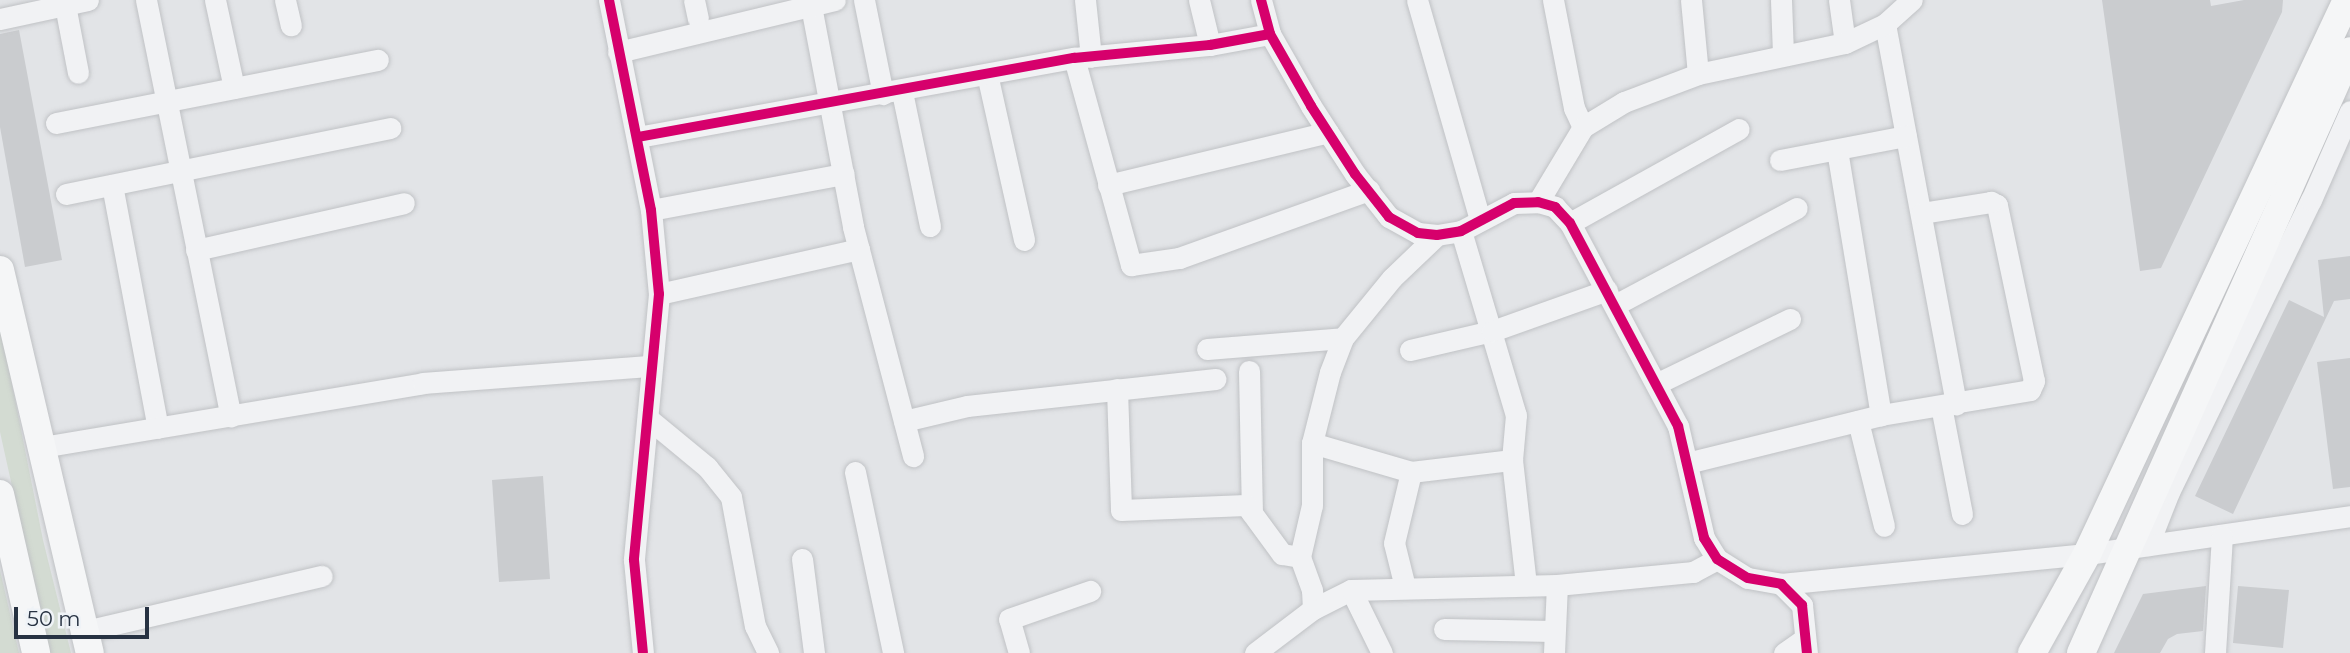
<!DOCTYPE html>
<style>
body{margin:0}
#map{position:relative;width:2350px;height:653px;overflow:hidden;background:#e2e4e7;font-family:Montserrat,sans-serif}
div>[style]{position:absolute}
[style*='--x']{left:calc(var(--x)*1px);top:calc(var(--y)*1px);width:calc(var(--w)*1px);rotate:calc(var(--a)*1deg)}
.green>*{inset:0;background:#d3dbd2}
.building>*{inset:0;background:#cacccf}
.roads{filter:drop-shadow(0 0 2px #c0c2c5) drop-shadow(0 0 2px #c0c2c5)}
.minor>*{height:21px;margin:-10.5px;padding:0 10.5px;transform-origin:10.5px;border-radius:10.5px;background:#f1f2f4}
.major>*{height:28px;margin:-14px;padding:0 14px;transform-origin:14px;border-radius:14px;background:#f5f6f7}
.cycleway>*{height:10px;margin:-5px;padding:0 5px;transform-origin:5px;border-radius:5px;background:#d6006c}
span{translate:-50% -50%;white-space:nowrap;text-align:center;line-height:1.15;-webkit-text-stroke:5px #eff3f7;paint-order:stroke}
.scale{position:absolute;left:14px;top:607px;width:135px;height:32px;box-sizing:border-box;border:4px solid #273242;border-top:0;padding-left:9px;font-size:21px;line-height:24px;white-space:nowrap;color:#273242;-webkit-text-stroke:5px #eff3f7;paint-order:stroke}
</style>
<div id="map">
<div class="green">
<div style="clip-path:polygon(0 324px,43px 540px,71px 653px,49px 653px,0 432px)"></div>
<div style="clip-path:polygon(0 570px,19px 653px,0 653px)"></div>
</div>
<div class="building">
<div style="clip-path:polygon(2102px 0,2210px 0,2211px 6px,2244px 0,2283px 0,2282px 12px,2161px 268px,2140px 271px)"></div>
<div style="clip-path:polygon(19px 30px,62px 260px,25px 267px,0 127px,0 34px)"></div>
<div style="clip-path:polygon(2350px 256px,2350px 299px,2334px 301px,2233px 514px,2195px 496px,2289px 300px,2324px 317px,2318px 260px)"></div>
<div style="clip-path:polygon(2350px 358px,2350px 487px,2333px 489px,2317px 362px)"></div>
<div style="clip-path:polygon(543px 476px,550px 579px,499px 582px,492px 480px)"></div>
<div style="clip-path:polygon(2206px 586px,2203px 631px,2177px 634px,2168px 639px,2160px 653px,2114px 653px,2143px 594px)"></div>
<div style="clip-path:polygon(2238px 586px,2289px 590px,2283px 648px,2233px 643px)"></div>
</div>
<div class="roads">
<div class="minor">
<div style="--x:64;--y:0;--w:74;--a:79.1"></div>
<div style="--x:146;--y:0;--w:425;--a:78.5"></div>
<div style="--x:215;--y:0;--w:90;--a:77.8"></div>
<div style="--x:285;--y:0;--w:26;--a:77"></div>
<div style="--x:609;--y:0;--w:214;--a:78.7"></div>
<div style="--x:651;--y:210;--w:84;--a:84.6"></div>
<div style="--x:659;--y:294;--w:267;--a:95.4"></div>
<div style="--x:634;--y:560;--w:93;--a:84.5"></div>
<div style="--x:694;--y:0;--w:19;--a:78"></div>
<div style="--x:864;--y:0;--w:96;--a:78.6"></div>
<div style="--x:1085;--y:0;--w:57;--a:84"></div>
<div style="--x:1199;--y:0;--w:46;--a:76.3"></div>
<div style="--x:1261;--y:0;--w:35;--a:75"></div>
<div style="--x:1270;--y:34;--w:83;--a:60.3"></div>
<div style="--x:1311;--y:106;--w:81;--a:57.1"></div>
<div style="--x:1355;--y:174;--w:55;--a:51.7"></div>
<div style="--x:1389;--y:217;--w:33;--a:29"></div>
<div style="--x:1418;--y:233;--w:19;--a:6"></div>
<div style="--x:1437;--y:235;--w:24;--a:-9"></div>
<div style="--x:1461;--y:231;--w:60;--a:-27.8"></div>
<div style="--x:1514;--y:203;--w:24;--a:-2"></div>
<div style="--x:1538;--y:202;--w:18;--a:16"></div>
<div style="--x:1555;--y:207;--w:22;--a:47"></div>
<div style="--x:1570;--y:223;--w:230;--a:62"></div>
<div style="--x:1678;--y:426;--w:115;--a:76.9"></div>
<div style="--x:1704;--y:538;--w:25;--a:58"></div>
<div style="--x:1717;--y:559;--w:36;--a:32"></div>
<div style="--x:1748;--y:578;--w:34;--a:10"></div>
<div style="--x:1781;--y:584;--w:30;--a:45"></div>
<div style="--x:1802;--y:605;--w:48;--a:84.1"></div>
<div style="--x:1417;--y:0;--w:229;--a:74"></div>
<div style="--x:1553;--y:0;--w:110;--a:79"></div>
<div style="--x:1574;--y:108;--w:21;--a:65"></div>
<div style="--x:1691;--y:0;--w:74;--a:84.6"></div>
<div style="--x:1781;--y:0;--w:55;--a:87.9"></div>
<div style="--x:1839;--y:0;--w:43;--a:82.1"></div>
<div style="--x:811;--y:6;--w:225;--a:79.2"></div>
<div style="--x:853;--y:227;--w:237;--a:75.3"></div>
<div style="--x:0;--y:19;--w:90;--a:-12.2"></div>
<div style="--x:1885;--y:24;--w:387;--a:79.4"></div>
<div style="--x:618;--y:52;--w:223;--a:-13.5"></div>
<div style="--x:1074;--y:58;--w:215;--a:74.6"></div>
<div style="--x:1131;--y:265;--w:49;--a:-8.3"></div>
<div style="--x:1179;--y:258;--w:202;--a:-19.7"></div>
<div style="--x:987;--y:74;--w:170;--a:77.4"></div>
<div style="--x:902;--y:92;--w:137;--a:78.2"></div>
<div style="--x:56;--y:123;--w:328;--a:-11.1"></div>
<div style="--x:638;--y:137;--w:443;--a:-10.3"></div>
<div style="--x:1074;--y:58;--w:137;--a:-5.5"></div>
<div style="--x:1210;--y:45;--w:61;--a:-10.4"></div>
<div style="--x:1837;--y:150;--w:269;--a:80.6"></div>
<div style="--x:1780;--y:160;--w:128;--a:-10.8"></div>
<div style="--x:112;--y:185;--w:247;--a:79.3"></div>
<div style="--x:1108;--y:185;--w:226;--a:-13.5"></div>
<div style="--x:66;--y:194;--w:331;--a:-11.5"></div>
<div style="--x:1538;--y:202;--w:87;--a:-59"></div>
<div style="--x:1583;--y:127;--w:48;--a:-31.4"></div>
<div style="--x:1624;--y:102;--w:79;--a:-20.7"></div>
<div style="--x:1698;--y:74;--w:150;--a:-11.9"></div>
<div style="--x:1845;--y:43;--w:44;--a:-25.4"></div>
<div style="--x:1885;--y:24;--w:36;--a:-42"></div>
<div style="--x:651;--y:210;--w:196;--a:-10.6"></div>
<div style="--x:1570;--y:223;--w:193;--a:-29.1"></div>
<div style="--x:1461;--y:231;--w:192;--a:73.4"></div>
<div style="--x:1516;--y:415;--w:45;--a:95.1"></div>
<div style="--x:1512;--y:460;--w:126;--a:83.6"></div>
<div style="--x:196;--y:250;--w:213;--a:-12.7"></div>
<div style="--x:659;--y:294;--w:205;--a:-12.7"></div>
<div style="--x:1615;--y:305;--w:206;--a:-28.1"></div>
<div style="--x:1207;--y:349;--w:136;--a:-4.6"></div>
<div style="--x:1410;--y:350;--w:84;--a:-13"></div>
<div style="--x:1492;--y:331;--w:122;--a:-19.6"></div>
<div style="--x:1249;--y:371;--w:142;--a:88.8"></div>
<div style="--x:1656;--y:384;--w:149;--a:-25.9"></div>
<div style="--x:1117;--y:389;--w:121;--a:88.1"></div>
<div style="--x:1121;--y:510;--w:125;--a:-2.3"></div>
<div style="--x:1246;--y:505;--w:61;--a:53.7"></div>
<div style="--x:1282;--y:554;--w:18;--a:9"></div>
<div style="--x:1941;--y:406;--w:110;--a:79"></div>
<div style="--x:650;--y:420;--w:74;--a:39.5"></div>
<div style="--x:707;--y:467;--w:38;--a:51"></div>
<div style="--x:731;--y:497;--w:131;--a:79.5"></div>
<div style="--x:755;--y:626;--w:30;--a:64"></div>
<div style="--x:904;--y:421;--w:65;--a:-13.4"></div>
<div style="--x:967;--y:406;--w:250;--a:-6.2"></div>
<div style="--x:1858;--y:421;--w:108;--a:76.1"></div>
<div style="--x:1312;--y:443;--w:103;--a:16.3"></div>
<div style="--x:1411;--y:472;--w:102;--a:-6.8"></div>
<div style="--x:42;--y:447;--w:386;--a:-9.5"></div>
<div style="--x:423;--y:383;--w:229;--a:-4.3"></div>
<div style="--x:1687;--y:463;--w:200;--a:-13.9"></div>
<div style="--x:1881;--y:415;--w:151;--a:-9.5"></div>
<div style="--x:2030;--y:390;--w:10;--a:-66"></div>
<div style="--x:2034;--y:381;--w:180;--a:-101.9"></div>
<div style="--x:1997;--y:205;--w:7;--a:-153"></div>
<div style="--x:1991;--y:202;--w:70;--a:170.9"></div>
<div style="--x:855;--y:472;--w:185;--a:78.1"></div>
<div style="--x:2148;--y:545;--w:57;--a:-68.4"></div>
<div style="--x:2169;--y:492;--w:325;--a:-64.1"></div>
<div style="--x:2311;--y:200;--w:97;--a:-66.3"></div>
<div style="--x:802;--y:559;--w:95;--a:82.7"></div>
<div style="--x:1781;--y:584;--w:307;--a:-5.6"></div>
<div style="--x:2087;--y:554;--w:266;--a:-8.2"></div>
<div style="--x:1405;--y:587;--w:45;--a:-104"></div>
<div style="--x:1394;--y:543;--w:73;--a:-76.5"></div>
<div style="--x:1351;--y:590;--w:70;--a:63.8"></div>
<div style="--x:1313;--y:609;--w:42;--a:-26.6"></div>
<div style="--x:1351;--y:590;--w:206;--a:-1.4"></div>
<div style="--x:1557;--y:585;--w:137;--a:-5.5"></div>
<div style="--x:1693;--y:572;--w:27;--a:-28"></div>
<div style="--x:1444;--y:629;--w:110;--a:1"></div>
<div style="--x:85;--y:631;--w:243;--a:-13.1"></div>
<div style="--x:1019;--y:653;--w:35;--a:-106"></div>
<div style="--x:1009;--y:619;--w:86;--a:-19.1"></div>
<div style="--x:1255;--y:653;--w:73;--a:-37.2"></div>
<div style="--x:1313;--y:609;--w:19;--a:-93"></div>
<div style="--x:1312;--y:590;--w:35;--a:-110"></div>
<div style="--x:1300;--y:557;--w:53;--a:-77"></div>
<div style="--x:1312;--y:505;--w:62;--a:-90"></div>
<div style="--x:1312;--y:443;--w:73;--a:-75.8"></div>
<div style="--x:1330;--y:372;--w:36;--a:-69"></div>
<div style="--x:1343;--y:338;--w:77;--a:-50.8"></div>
<div style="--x:1392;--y:278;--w:62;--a:-43.7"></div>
<div style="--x:1554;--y:653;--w:68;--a:-87.5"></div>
<div style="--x:1784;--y:653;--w:24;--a:-35"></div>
<div style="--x:2215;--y:653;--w:117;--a:-86.6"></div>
</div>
<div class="major">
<div style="--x:0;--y:270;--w:393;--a:76.8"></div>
<div style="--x:0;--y:494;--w:163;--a:77.2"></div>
<div style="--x:2032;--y:653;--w:113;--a:-60.9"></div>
<div style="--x:2087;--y:554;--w:612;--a:-64.86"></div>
<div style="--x:2081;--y:653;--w:659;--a:-65.92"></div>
</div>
</div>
<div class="cycleway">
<div style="--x:609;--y:0;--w:214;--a:78.7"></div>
<div style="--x:651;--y:210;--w:84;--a:84.6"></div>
<div style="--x:659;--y:294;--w:267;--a:95.4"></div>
<div style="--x:634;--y:560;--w:93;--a:84.5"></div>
<div style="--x:1261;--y:0;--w:35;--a:75"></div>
<div style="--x:1270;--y:34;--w:83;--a:60.3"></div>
<div style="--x:1311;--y:106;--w:81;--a:57.1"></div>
<div style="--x:1355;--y:174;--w:55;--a:51.7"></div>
<div style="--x:1389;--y:217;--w:33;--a:29"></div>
<div style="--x:1418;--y:233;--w:19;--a:6"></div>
<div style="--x:1437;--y:235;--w:24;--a:-9"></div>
<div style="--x:1461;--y:231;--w:60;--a:-27.8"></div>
<div style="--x:1514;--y:203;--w:24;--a:-2"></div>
<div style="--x:1538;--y:202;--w:18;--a:16"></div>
<div style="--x:1555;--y:207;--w:22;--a:47"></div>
<div style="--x:1570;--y:223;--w:230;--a:62"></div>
<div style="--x:1678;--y:426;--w:115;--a:76.9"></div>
<div style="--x:1704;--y:538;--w:25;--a:58"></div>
<div style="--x:1717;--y:559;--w:36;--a:32"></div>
<div style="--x:1748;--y:578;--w:34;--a:10"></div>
<div style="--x:1781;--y:584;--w:30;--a:45"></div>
<div style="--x:1802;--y:605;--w:48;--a:84.1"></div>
<div style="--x:638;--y:137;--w:443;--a:-10.3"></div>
<div style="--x:1074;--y:58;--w:137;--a:-5.5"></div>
<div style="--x:1210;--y:45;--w:61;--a:-10.4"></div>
</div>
<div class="scale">50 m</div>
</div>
